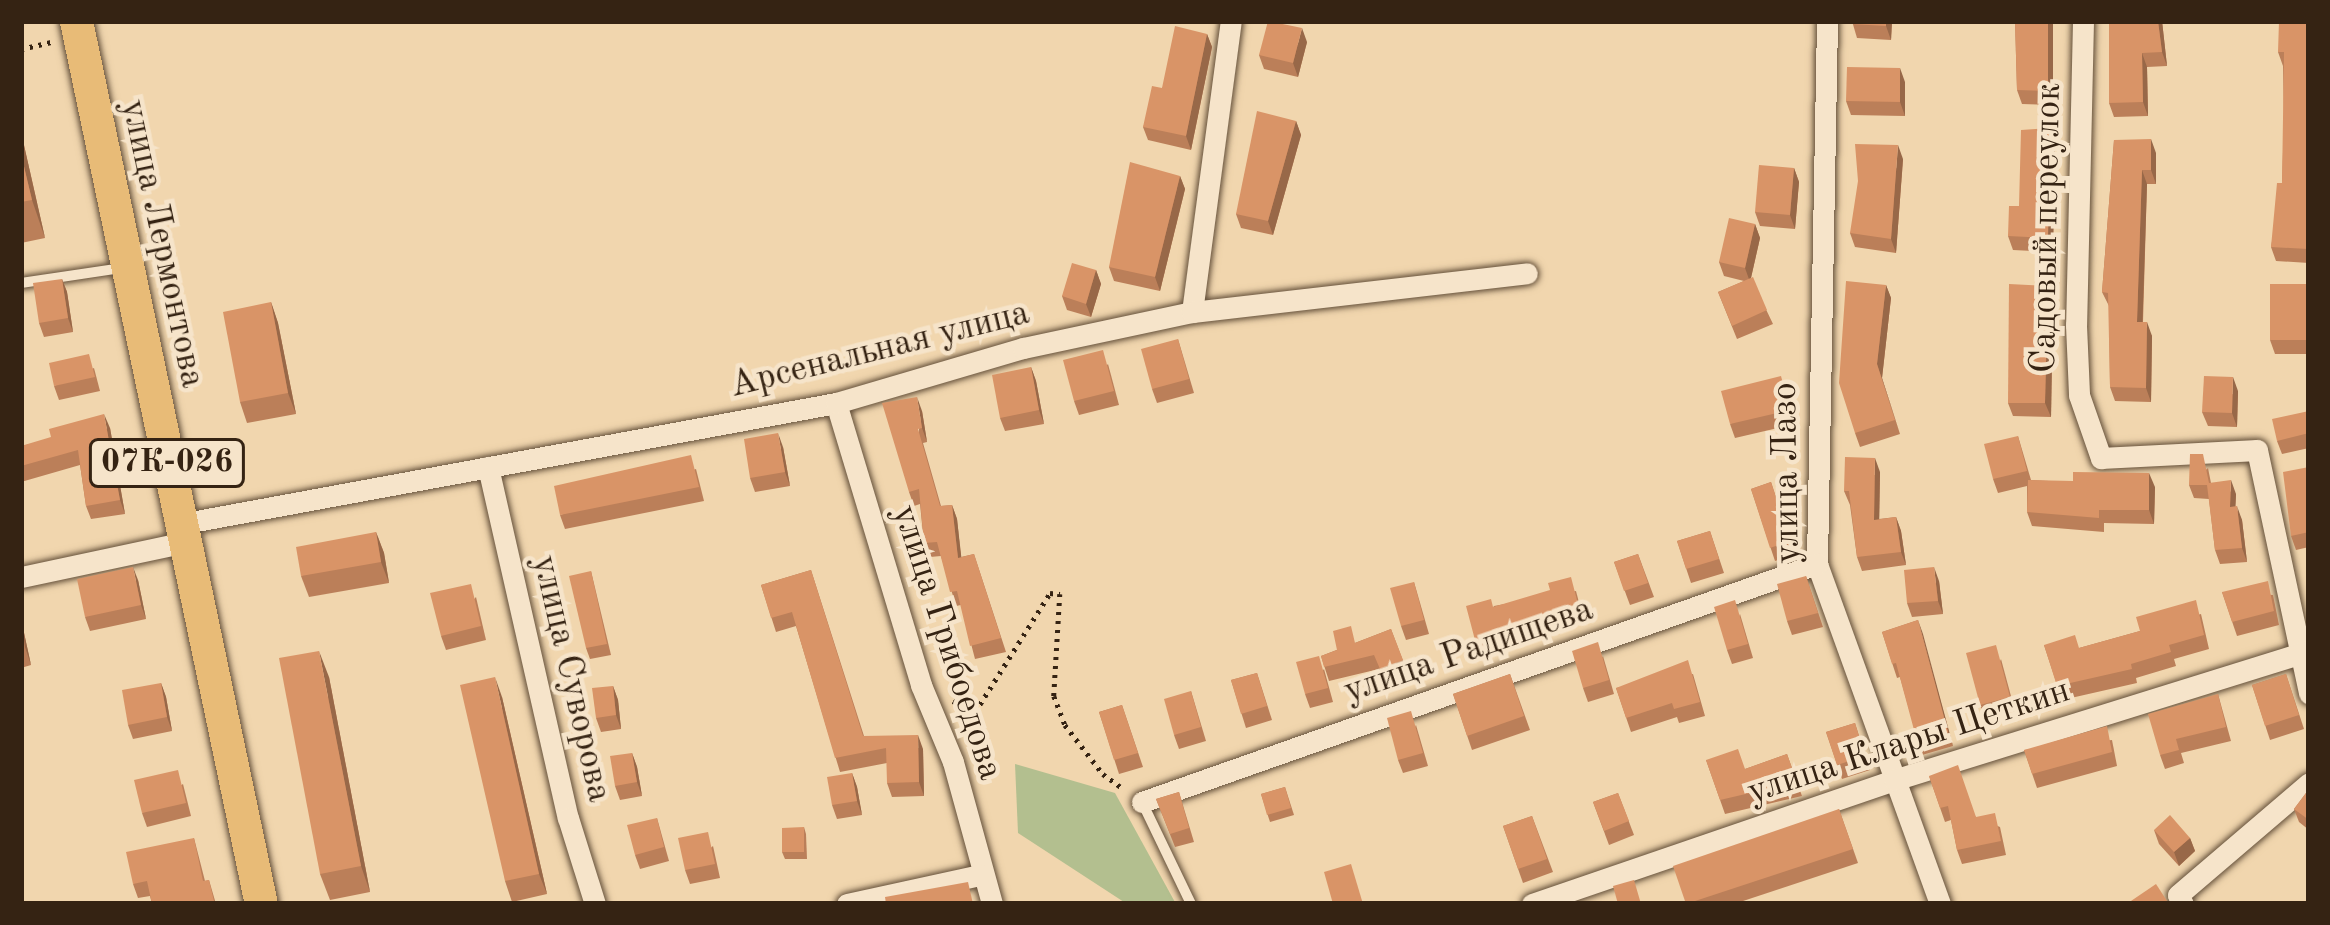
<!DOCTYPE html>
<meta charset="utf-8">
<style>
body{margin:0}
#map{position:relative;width:2330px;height:925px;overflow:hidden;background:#f1d6ae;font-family:"Old Standard TT",serif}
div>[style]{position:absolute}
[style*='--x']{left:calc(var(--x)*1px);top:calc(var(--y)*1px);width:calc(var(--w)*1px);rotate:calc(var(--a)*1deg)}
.green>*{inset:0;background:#b3bf8f}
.path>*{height:4.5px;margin-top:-2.25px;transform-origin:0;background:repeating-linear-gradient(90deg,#352313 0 3px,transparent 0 9px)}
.roads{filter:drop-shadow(0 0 3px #64503a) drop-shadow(0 0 3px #64503a)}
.lane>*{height:10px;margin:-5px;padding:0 5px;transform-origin:5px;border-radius:5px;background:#f6e4ca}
.street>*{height:21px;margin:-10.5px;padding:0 10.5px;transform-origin:10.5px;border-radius:10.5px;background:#f6e4ca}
.primary>*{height:33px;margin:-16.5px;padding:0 16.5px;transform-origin:16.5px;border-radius:16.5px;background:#e8bb77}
.wall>*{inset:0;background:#bb7f59}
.shaded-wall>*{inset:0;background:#986848}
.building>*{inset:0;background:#d99467}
span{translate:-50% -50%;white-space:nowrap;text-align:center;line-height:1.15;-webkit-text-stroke:9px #f6e4ca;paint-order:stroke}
.shield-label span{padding:3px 9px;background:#f6e4ca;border:3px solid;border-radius:9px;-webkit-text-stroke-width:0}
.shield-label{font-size:33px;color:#352313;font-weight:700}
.street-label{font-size:36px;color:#352313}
.frame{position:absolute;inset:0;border:24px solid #352313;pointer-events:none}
</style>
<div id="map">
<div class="green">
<div style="clip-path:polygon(1015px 764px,1115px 793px,1176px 904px,1127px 904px,1018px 833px)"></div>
</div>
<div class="path">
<div style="--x:21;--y:49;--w:31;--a:-13"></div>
<div style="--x:953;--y:701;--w:25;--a:27"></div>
<div style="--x:975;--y:712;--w:141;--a:-57.8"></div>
<div style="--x:1050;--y:593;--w:10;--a:6"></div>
<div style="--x:1060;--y:594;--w:102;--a:93.4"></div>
<div style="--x:1054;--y:696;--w:31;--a:69"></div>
<div style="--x:1065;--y:725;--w:62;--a:52.2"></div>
<div style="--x:1103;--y:774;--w:26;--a:36"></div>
</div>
<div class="roads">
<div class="lane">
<div style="--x:21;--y:283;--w:101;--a:-8.5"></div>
<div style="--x:1142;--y:802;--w:113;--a:64.3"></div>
</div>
<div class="street">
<div style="--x:1827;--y:21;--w:543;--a:91.06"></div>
<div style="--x:1817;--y:564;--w:362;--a:70.1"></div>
<div style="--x:2083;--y:21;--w:304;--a:91.3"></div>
<div style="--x:2076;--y:325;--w:70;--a:87.5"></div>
<div style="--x:2079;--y:395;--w:67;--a:70.8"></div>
<div style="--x:2101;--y:458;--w:156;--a:-2.9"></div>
<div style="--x:2257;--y:450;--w:249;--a:77.9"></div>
<div style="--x:1192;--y:312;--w:294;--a:-82.4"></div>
<div style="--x:836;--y:403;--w:295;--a:73.2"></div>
<div style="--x:921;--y:685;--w:83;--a:67.4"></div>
<div style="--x:953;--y:762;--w:147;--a:74.6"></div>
<div style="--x:488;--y:467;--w:360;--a:77.2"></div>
<div style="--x:568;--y:818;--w:90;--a:72.6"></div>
<div style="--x:180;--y:524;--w:667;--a:-10.45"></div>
<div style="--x:836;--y:403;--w:195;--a:-16.4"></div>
<div style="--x:1023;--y:348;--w:173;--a:-12"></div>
<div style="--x:1192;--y:312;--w:337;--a:-6.6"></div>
<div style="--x:21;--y:577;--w:168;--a:-12"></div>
<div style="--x:1142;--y:802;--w:716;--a:-19.42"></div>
<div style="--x:847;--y:904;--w:136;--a:-12.3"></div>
<div style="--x:1532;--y:904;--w:383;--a:-18.9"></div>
<div style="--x:1894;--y:780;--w:433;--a:-17.3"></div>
<div style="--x:2183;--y:904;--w:10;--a:-119"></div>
<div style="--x:2178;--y:895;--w:172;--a:-40.5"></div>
</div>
<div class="primary">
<div style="--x:76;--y:21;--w:902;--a:78.17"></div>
</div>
</div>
<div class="wall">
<div style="clip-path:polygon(1852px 21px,1892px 21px,1891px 40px,1857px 38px)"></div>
<div style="clip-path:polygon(2015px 21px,2053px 21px,2053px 105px,2022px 104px,2017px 90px)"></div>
<div style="clip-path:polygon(2109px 21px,2162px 21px,2167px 66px,2147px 67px,2148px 116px,2114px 117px,2109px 103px)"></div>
<div style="clip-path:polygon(2309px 21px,2309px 263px,2276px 261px,2271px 247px,2282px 183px,2284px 121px,2283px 66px,2278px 52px)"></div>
<div style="clip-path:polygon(1207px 34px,1212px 47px,1191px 150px,1148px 140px,1143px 127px,1162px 88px)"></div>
<div style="clip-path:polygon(1307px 42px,1298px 77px,1264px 69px,1259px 55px)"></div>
<div style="clip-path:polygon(1905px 82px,1905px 116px,1851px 115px,1846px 101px)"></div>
<div style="clip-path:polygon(1296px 121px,1301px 135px,1273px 235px,1241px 228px,1236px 214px)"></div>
<div style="clip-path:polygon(2050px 128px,2055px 142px,2053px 252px,2013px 250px,2008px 236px)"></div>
<div style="clip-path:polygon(21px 132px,45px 238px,21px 243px)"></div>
<div style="clip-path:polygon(2114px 140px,2156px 153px,2156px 184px,2147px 184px,2143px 322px,2152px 336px,2151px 402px,2115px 401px,2110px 387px,2109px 306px,2102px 292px)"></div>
<div style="clip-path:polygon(1903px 159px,1896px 253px,1855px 247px,1850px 233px)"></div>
<div style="clip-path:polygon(1794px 168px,1799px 182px,1795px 229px,1760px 226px,1755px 212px)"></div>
<div style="clip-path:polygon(1180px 176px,1185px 189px,1160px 291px,1114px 281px,1109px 267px)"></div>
<div style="clip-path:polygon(1755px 224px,1760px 238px,1751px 278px,1773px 324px,1737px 339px,1718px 292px,1744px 281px,1724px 276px,1719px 262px)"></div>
<div style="clip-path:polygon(1096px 270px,1101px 284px,1091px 317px,1067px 310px,1062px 296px)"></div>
<div style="clip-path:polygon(62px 279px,67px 292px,73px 332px,44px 337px,39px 323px)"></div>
<div style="clip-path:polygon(2307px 284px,2309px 291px,2309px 354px,2275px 354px,2270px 340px)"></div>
<div style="clip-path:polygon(1886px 285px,1891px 298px,1882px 378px,1900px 434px,1860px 447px,1855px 433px)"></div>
<div style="clip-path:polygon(2053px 300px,2051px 417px,2013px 416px,2008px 403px)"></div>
<div style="clip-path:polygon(271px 302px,278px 323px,296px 414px,247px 423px,240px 402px)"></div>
<div style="clip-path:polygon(1178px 339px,1194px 393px,1157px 403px,1152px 389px)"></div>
<div style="clip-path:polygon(1108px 364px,1119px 405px,1079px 415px,1074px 401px)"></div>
<div style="clip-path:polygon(1031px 367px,1036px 381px,1044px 424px,1005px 431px,1000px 418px)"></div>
<div style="clip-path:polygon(94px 368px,100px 391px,59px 400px,54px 386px)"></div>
<div style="clip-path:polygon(1786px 390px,1795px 424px,1735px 438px,1730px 424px)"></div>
<div style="clip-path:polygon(2238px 391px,2237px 427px,2208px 426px,2202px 412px)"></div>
<div style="clip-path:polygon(922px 411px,927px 442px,923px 443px,941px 506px,952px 505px,957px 519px,961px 557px,974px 554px,1006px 652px,975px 659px,961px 605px,956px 606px,941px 556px,930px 557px,924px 543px,920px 504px,914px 506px,909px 492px)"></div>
<div style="clip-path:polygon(2309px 411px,2309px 448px,2282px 454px,2277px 441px)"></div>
<div style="clip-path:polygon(110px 428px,125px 514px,91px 519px,86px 506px,80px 465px,21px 482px,21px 446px)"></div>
<div style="clip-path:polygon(2018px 436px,2031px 480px,2155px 487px,2154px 524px,2104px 523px,2104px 532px,2032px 526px,2027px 512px,2027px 486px,1998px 493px,1993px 479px)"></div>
<div style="clip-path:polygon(783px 447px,790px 486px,755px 492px,750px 478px)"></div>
<div style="clip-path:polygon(2309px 467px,2309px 547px,2296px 550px,2291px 536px)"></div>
<div style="clip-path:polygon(2208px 468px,2211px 483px,2236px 494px,2235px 506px,2242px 520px,2247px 562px,2220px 564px,2215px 550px,2209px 499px,2194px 498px,2189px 485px)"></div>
<div style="clip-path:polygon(696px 469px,704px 501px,565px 529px,560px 515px)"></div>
<div style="clip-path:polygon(1880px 472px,1879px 519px,1896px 517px,1901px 531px,1906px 565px,1862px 571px,1857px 557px,1850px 505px,1844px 491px)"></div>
<div style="clip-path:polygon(1771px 482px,1795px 555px,1775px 561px,1751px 489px)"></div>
<div style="clip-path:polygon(1710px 531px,1724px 573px,1691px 583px,1677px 541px)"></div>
<div style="clip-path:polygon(376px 532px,384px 553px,389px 583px,309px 597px,301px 576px)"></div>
<div style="clip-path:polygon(1638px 554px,1654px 597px,1630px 605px,1614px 562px)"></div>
<div style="clip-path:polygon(811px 570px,864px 736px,923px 749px,924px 796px,892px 797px,887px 783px,887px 763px,840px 772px,796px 626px,776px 632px,761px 585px)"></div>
<div style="clip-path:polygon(591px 571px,611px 655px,590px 659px,586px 648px)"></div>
<div style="clip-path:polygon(1806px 576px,1823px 627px,1792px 635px,1787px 621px)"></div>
<div style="clip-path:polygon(138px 580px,146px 619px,90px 631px,85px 617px)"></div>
<div style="clip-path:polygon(1939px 581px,1943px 614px,1912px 617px,1907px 603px)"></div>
<div style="clip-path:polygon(1414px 582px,1429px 634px,1406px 640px,1401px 626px)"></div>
<div style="clip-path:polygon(1576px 591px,1584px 622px,1480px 654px,1475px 640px,1494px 606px)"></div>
<div style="clip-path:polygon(2222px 592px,2273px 595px,2279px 625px,2237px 636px)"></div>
<div style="clip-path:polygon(476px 597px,486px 640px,446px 650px,441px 636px)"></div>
<div style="clip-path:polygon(1740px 614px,1753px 658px,1732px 664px,1727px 650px)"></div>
<div style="clip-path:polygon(2201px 614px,2209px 649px,2174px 659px,2176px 666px,2136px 678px,2137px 683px,2062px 700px,2044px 645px,2079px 648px)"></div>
<div style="clip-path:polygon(21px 619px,31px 665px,21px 668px)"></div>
<div style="clip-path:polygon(1918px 620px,1953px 746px,1922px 755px,1900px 677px,1897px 678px,1882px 632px)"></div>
<div style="clip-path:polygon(1391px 629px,1408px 674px,1385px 683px,1379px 669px,1329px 681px,1321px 656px)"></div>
<div style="clip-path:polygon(1603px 656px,1614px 694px,1588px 702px,1583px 688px)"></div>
<div style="clip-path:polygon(2001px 659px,2015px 711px,1985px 719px,1980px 705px)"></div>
<div style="clip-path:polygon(1324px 669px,1333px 702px,1310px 708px,1305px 694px)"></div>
<div style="clip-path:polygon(1257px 673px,1272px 720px,1246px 728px,1231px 680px)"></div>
<div style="clip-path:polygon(1510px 674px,1530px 730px,1472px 750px,1453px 694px)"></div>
<div style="clip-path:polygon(1693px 674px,1705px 716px,1679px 723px,1677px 717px,1631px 732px,1616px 688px)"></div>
<div style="clip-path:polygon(2286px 674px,2304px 729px,2270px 740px,2252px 685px)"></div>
<div style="clip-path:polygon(329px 677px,370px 892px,330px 900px,320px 874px)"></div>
<div style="clip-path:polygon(161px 683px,166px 697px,172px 731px,133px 739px,128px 725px)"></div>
<div style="clip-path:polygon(613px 686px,618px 700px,621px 729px,601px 732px,596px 718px)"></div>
<div style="clip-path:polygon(1191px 691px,1206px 741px,1179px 749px,1174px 735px)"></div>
<div style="clip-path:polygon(2218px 694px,2231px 741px,2181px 753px,2184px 763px,2165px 769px,2160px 755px)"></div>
<div style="clip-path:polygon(502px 697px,547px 894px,512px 902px,505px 881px)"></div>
<div style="clip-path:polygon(1122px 705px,1143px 767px,1119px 774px,1099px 712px)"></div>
<div style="clip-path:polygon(1855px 723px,1870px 770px,1842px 779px,1826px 732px)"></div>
<div style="clip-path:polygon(1416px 725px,1428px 766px,1403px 773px,1398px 760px)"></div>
<div style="clip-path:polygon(2112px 740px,2117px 766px,2037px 788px,2024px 750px)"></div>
<div style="clip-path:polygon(632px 753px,637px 767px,642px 796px,620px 800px,615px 786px)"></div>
<div style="clip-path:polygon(1787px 754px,1802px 796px,1725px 814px,1706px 760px,1745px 769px)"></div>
<div style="clip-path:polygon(852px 773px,857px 787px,862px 815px,837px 819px,832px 805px)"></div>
<div style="clip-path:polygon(1929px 776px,1976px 817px,2000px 827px,2006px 855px,1962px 864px,1957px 850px,1951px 820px,1945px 822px)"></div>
<div style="clip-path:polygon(183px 784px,191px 816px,147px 827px,142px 813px)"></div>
<div style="clip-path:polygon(1285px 787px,1294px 815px,1270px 822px,1261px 794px)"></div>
<div style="clip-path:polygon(2309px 789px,2309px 830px,2299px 822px,2294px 809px)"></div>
<div style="clip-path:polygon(1179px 792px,1194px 842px,1175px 847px,1156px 799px)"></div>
<div style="clip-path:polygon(1618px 793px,1634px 835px,1609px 845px,1593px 802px)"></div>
<div style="clip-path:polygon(1839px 809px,1858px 863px,1734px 904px,1686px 904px)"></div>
<div style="clip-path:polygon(1532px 816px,1553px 872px,1523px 883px,1503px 826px)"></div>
<div style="clip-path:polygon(657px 818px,669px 861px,640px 869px,635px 855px)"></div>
<div style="clip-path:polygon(804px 827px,806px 834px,807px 859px,785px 859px,782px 852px)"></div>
<div style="clip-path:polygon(2154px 830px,2190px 838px,2195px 851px,2179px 866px,2159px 844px)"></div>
<div style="clip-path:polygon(194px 838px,205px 881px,209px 880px,216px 904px,152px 904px,150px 896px,138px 898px,133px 884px)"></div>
<div style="clip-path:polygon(713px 846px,720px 878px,690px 884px,685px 870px)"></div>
</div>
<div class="shaded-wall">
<div style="clip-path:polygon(1886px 21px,1892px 21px,1891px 40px,1886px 26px)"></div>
<div style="clip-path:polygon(2048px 21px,2053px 21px,2053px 105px,2048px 91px)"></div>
<div style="clip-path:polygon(2158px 21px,2162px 21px,2167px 66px,2162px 52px)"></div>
<div style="clip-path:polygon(2307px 21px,2309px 21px,2309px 188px,2307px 184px)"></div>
<div style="clip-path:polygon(1302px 28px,1307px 42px,1298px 77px,1293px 63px)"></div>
<div style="clip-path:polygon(1207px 34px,1212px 47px,1191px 150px,1186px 136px)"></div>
<div style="clip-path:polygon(2142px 53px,2147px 67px,2148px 116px,2143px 102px)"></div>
<div style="clip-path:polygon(1900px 68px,1905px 82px,1905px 116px,1900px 102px)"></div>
<div style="clip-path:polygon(1296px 121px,1301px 135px,1273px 235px,1268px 221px)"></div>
<div style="clip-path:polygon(2050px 128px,2055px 142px,2053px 252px,2048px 238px)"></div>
<div style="clip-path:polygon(21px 132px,45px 238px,32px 200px,21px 154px)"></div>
<div style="clip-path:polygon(2151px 139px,2156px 153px,2156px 184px,2151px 170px)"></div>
<div style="clip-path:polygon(1898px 145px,1903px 159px,1896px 253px,1891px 239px)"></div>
<div style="clip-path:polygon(1794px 168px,1799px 182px,1795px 229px,1790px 215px)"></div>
<div style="clip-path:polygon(2142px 170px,2147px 184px,2142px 336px,2137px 322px)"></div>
<div style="clip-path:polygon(1180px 176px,1185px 189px,1160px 291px,1155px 277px)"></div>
<div style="clip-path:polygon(1755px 224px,1760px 238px,1750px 282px,1745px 268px)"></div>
<div style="clip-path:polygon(1096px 270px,1101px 284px,1091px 317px,1086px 304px)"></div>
<div style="clip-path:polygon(62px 279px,67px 292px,73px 332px,68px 318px)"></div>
<div style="clip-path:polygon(2307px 284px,2309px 291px,2309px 346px,2307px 340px)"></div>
<div style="clip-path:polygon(1886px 285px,1891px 298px,1882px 378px,1900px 434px,1877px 364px)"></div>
<div style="clip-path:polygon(2048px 286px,2053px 300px,2051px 417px,2045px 403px)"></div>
<div style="clip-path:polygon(271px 302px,278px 323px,296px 414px,288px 393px)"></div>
<div style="clip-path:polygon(2147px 322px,2152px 336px,2151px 402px,2146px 388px)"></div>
<div style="clip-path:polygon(1031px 367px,1036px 381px,1044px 424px,1039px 410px)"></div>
<div style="clip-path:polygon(2233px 377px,2238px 391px,2237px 427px,2232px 413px)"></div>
<div style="clip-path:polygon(917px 397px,922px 411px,927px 442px,922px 428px)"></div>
<div style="clip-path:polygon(104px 414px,110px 428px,125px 514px,120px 500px)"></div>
<div style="clip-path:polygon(778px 433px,783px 447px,790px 486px,785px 472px)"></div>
<div style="clip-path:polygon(1875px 458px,1880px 472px,1879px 534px,1874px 520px)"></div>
<div style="clip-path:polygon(2149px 473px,2155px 487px,2154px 524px,2149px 510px)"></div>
<div style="clip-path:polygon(2231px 480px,2236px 494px,2235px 521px,2230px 507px)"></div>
<div style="clip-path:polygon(952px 505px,957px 519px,963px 572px,958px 558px)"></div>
<div style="clip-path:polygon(2237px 506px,2242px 520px,2247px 562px,2242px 548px)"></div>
<div style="clip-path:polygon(1896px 517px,1901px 531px,1906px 565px,1901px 552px)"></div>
<div style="clip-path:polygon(376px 532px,384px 553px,389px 583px,381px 562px)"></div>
<div style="clip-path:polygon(133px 567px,138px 580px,146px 619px,141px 605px)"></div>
<div style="clip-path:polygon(1934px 567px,1939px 581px,1943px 614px,1938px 601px)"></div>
<div style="clip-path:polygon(21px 619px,31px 665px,25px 647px)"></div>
<div style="clip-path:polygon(1918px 620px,1923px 634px,1953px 746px,1948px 732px)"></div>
<div style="clip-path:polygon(319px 651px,329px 677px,370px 892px,361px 866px)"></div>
<div style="clip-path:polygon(495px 677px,502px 697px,547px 894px,539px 874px)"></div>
<div style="clip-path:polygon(161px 683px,166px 697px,172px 731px,167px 717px)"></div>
<div style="clip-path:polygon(613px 686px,618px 700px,621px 729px,616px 715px)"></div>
<div style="clip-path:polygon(918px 735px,923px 749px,924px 796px,919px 782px)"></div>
<div style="clip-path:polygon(632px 753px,637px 767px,642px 796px,637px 782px)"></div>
<div style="clip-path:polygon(852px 773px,857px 787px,862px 815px,857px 801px)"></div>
<div style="clip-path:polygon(2190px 838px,2195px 851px,2179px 866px,2174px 852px)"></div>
</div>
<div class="building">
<div style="clip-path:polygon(1268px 21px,1302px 28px,1293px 63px,1259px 55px)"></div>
<div style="clip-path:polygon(1852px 21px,1886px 21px,1886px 26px,1852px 24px)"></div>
<div style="clip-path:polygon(2015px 21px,2048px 21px,2048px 91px,2017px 90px)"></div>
<div style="clip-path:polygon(2109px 21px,2158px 21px,2162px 52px,2142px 53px,2143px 102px,2109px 103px)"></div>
<div style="clip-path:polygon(2279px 21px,2307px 21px,2308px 249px,2271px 247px,2277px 183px,2282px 183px,2284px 52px,2278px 52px)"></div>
<div style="clip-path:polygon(1175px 26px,1207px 34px,1186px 136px,1143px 127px,1152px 86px,1162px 88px)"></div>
<div style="clip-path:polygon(1847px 67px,1900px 68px,1900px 102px,1846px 101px)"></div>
<div style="clip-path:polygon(1257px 111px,1296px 121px,1268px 221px,1236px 214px)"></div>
<div style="clip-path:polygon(2050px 128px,2048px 238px,2008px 236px,2009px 206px,2019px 206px,2021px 130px)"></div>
<div style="clip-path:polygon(2151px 139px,2151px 170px,2142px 170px,2137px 322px,2147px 322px,2146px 388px,2110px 387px,2108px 293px,2102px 292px,2114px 140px)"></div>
<div style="clip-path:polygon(1855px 144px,1898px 145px,1891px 239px,1850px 233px,1858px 181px)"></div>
<div style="clip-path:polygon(21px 154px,32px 200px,21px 202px)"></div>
<div style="clip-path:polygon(1130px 162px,1180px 176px,1155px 277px,1109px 267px)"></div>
<div style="clip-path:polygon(1759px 165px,1794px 168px,1790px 215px,1755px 212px)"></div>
<div style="clip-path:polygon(1729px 218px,1755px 224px,1745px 268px,1719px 262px)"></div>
<div style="clip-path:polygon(1072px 263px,1096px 270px,1086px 304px,1062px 296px)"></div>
<div style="clip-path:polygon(1753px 277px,1767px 310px,1732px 326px,1718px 292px)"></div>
<div style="clip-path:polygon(62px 279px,68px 318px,39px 323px,33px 283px)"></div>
<div style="clip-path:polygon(1846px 281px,1886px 285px,1877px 364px,1895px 420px,1855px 433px,1839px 383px)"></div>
<div style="clip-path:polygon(2009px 284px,2048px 286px,2045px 403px,2008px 403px)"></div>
<div style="clip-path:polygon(2270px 284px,2307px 284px,2307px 340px,2270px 340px)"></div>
<div style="clip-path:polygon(271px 302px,288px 393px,240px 402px,223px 312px)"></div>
<div style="clip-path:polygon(1178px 339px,1189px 379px,1152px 389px,1141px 349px)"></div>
<div style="clip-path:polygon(1103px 350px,1114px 391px,1074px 401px,1063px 360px)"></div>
<div style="clip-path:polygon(89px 354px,95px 377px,54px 386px,49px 363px)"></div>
<div style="clip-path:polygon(1031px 367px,1039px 410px,1000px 418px,992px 375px)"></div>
<div style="clip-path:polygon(1781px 376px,1790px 410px,1730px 424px,1721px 391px)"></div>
<div style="clip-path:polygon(2204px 376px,2233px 377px,2232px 413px,2202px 412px)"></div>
<div style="clip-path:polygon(917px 397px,922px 428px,918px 429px,940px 506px,952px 505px,958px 558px,974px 554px,1001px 638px,970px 646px,957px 591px,950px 592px,937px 542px,924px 543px,919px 489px,909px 492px,882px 403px)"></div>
<div style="clip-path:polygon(2309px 411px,2309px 433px,2277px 441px,2272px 419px)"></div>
<div style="clip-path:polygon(104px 414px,120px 500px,86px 506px,78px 450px,21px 466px,21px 446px,51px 437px,49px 429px)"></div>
<div style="clip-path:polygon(778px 433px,785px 472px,750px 478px,744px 439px)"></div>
<div style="clip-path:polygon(2018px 436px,2027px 471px,1993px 479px,1984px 444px)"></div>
<div style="clip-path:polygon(2190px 454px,2203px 454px,2209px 483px,2231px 480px,2230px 507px,2237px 506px,2242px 548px,2215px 550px,2207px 485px,2189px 485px)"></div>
<div style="clip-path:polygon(691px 455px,699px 487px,560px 515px,554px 486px)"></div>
<div style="clip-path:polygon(1845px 457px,1875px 458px,1874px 520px,1896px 517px,1901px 552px,1857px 557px,1849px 491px,1844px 491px)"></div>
<div style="clip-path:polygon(2309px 467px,2309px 532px,2291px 536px,2283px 472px)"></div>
<div style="clip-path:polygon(2073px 472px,2149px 473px,2149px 510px,2099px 510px,2099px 518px,2027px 512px,2028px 480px,2073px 481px)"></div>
<div style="clip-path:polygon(1771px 482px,1790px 541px,1770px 548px,1751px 489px)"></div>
<div style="clip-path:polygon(1710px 531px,1719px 559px,1686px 569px,1677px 541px)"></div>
<div style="clip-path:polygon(376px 532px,381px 562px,301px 576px,296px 547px)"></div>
<div style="clip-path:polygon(1638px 554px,1648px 583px,1624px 591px,1614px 562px)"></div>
<div style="clip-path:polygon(133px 567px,141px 605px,85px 617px,77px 579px)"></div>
<div style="clip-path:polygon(1934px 567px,1938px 601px,1907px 603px,1904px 570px)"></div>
<div style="clip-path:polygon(811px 570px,863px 736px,918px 735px,919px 782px,887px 783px,886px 748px,835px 758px,792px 612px,771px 618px,761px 585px)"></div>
<div style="clip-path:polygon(591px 571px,607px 644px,586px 648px,569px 576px)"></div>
<div style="clip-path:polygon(1806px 576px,1818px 613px,1787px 621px,1777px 584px)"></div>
<div style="clip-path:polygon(1571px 577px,1579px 608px,1475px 640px,1466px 606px,1491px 599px,1493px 607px,1550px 590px,1548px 583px)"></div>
<div style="clip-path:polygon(2268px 581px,2274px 611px,2232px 622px,2222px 592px)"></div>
<div style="clip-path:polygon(1414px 582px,1424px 620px,1401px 626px,1390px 588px)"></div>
<div style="clip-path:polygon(471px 584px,481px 626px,441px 636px,430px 593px)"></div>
<div style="clip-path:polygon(1735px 600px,1748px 644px,1727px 650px,1714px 607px)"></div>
<div style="clip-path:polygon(2196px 600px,2204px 635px,2169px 645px,2171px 652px,2131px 664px,2132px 669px,2057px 686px,2044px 645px,2075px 635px,2079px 648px,2140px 631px,2136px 617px)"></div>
<div style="clip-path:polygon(1918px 620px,1948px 732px,1917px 741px,1896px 663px,1892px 664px,1882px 632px)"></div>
<div style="clip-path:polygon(1351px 626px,1355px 643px,1391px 629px,1403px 660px,1380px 669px,1374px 655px,1324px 667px,1321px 656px,1337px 650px,1333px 631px)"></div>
<div style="clip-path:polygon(1598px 642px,1609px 680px,1583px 688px,1572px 651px)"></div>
<div style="clip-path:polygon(1996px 645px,2010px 697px,1980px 705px,1966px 653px)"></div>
<div style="clip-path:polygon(319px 651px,361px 866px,320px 874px,279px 658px)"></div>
<div style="clip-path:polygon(1319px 656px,1328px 688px,1305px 694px,1296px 662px)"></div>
<div style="clip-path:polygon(1688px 660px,1700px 702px,1674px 709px,1672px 703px,1626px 718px,1616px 688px)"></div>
<div style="clip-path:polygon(1257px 673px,1267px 706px,1241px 714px,1231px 680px)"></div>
<div style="clip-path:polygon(1510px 674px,1524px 716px,1467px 736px,1453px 694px)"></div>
<div style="clip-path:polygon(2286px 674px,2299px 715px,2265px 726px,2252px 685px)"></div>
<div style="clip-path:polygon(495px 677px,539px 874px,505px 881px,460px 685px)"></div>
<div style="clip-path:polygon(161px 683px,167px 717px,128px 725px,122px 690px)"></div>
<div style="clip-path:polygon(613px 686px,616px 715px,596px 718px,592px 688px)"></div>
<div style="clip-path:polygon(1191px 691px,1201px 727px,1174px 735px,1164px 699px)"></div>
<div style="clip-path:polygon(2218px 694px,2226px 727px,2176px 739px,2179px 750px,2160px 755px,2148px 714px)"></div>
<div style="clip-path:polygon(1122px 705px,1138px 753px,1114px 760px,1099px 712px)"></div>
<div style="clip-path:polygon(1411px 711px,1423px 753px,1398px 760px,1387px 718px)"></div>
<div style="clip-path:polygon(1855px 723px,1865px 756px,1837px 765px,1826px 732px)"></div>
<div style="clip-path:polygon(2107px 726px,2112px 752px,2032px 774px,2024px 750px)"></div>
<div style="clip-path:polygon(1738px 749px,1745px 769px,1787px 754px,1797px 782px,1720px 800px,1706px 760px)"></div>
<div style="clip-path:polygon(632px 753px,637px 782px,615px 786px,610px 756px)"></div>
<div style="clip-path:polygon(1958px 765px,1976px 817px,1995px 813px,2001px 841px,1957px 850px,1948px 806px,1940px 808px,1929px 776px)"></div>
<div style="clip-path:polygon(178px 770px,186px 803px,142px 813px,134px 780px)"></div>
<div style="clip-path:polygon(852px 773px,857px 801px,832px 805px,827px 777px)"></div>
<div style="clip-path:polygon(1285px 787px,1291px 808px,1267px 815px,1261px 794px)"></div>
<div style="clip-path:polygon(2309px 789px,2309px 820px,2294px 809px)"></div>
<div style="clip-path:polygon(1179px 792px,1189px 828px,1170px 834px,1156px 799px)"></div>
<div style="clip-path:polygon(1618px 793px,1629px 821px,1604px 831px,1593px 802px)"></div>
<div style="clip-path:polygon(1839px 809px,1853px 849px,1686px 904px,1673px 866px)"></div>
<div style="clip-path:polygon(2170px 815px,2190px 838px,2174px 852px,2154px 830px)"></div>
<div style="clip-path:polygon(1532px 816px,1547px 859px,1518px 869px,1503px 826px)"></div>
<div style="clip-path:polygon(657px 818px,664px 847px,635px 855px,627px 825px)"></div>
<div style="clip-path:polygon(804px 827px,804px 852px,782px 852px,782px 828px)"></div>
<div style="clip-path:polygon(708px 832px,715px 864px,685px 870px,678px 838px)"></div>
<div style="clip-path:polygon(194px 838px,203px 881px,209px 880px,214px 901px,209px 904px,152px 904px,147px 881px,133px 884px,126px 852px)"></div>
<div style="clip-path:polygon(1351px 864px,1363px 904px,1333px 904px,1324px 872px)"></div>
<div style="clip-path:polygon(1634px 880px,1641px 904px,1618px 904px,1613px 886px)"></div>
<div style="clip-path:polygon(968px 882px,973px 904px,886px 904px,885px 897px)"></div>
<div style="clip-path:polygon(2156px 884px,2169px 904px,2128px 904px,2128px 903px)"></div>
</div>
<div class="shield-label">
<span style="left:167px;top:463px">07К-026</span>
</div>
<div class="street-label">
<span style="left:2048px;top:228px;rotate:-89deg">Садовый переулок</span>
<span style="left:161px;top:244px;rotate:78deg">улица Лермонтова</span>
<span style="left:880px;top:351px;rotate:-14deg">Арсенальная улица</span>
<span style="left:1788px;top:473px;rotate:-91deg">улица Лазо</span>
<span style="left:946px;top:643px;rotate:72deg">улица Грибоедова</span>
<span style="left:1469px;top:652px;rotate:-19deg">улица Радищева</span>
<span style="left:570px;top:679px;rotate:77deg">улица Суворова</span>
<span style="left:1909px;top:743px;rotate:-18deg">улица Клары Цеткин</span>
</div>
<div class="frame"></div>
</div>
